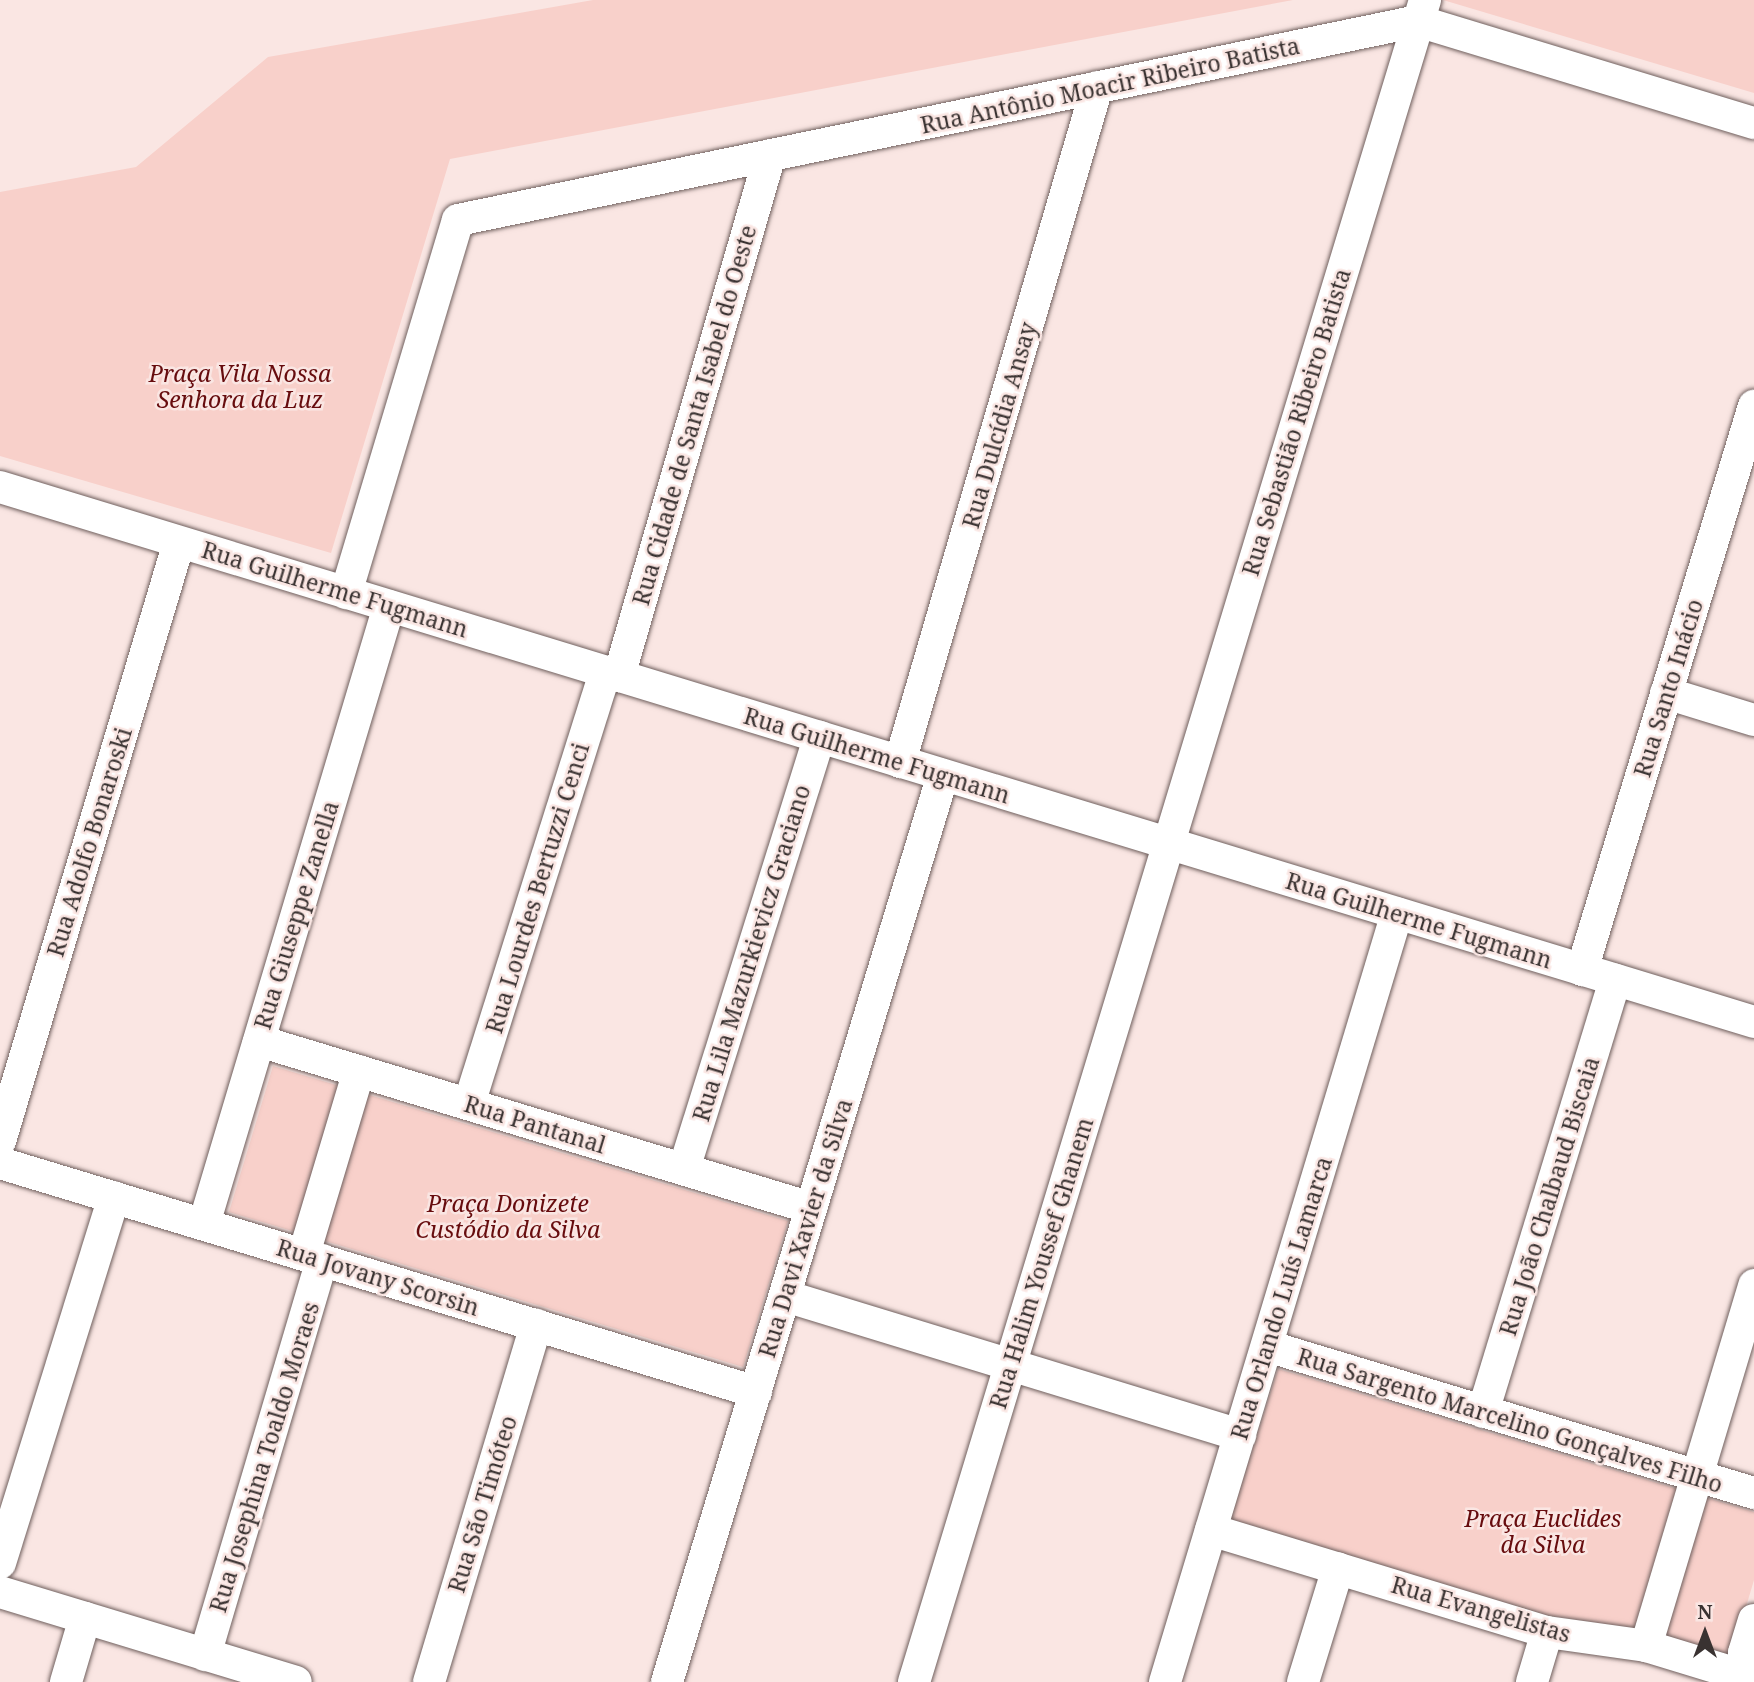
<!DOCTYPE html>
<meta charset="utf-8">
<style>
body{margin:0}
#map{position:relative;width:1754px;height:1682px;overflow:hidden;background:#fae6e3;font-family:"Noto Serif",serif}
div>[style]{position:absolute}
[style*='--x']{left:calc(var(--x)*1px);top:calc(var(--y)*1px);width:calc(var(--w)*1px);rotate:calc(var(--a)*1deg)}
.green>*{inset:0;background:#f8d0ca}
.roads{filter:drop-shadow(0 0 2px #6f5f5d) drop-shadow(0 0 2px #6f5f5d)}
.street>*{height:32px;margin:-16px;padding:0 16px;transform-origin:16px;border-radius:16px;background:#fff}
span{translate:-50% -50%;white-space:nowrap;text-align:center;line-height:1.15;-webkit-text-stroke:5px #fae6e3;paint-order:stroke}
.street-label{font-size:23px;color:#393231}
.park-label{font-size:23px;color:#670c0e;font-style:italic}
.north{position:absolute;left:1670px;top:1598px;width:70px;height:70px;-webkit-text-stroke:5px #fae6e3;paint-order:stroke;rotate:0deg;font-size:19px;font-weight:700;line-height:28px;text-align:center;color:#393231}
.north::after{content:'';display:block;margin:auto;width:24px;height:32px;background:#393231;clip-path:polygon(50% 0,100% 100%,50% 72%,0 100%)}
</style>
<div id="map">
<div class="green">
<div style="clip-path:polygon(593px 0,1293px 0,450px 159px,331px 553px,0 456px,0 192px,136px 167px,268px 57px)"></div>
<div style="clip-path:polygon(1443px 0,1754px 0,1754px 93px)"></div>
<div style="clip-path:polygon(273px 1066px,788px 1221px,743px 1367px,229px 1212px)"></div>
<div style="clip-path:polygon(1278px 1369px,1754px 1512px,1754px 1580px,1731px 1657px,1631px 1628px,1546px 1615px,1230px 1520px)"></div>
</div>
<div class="roads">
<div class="street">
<div style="--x:0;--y:487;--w:1834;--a:16.96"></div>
<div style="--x:346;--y:593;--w:389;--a:-73.3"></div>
<div style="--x:458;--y:220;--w:980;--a:-11.71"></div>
<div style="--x:1418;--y:21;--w:351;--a:16.9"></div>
<div style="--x:619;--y:676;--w:542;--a:-73.84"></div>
<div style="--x:1666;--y:693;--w:92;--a:17.1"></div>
<div style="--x:900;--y:762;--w:703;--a:-73.73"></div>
<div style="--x:1582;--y:970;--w:590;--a:-73.04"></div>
<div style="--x:259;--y:1041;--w:577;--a:16.83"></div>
<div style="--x:469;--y:1104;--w:453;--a:-72.5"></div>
<div style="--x:0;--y:1141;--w:625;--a:-73.36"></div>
<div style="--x:0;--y:1163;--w:790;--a:16.85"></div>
<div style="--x:684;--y:1169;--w:453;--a:-72.6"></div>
<div style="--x:204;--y:1224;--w:645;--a:-73.33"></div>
<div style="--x:304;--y:1254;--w:191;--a:-73.3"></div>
<div style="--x:785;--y:1296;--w:476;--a:17"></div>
<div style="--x:1267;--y:1346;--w:509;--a:16.8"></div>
<div style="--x:1483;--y:1412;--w:452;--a:-73"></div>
<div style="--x:1211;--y:1530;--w:351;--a:16.9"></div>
<div style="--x:1547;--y:1632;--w:100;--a:8"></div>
<div style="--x:1646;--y:1646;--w:113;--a:17"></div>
<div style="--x:0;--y:1563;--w:383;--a:-72.7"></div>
<div style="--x:0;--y:1592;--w:309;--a:16.9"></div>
<div style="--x:1754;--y:1620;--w:34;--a:107"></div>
<div style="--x:1744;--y:1653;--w:20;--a:60"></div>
<div style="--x:1646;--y:1646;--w:377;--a:-73.3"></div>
<div style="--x:205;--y:1655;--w:412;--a:-73.5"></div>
<div style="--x:66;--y:1682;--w:67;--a:-73.5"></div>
<div style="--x:429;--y:1682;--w:373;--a:-73.3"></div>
<div style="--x:667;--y:1682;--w:948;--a:-73.08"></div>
<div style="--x:914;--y:1682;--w:1758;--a:-73.1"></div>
<div style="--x:1165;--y:1682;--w:803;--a:-73.21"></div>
<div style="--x:1303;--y:1682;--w:119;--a:-72.9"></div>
<div style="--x:1532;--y:1682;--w:52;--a:-73.3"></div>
</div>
</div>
<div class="street-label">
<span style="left:1110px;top:85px;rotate:-12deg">Rua Antônio Moacir Ribeiro Batista</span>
<span style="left:694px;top:415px;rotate:-74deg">Rua Cidade de Santa Isabel do Oeste</span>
<span style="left:1296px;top:422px;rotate:-73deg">Rua Sebastião Ribeiro Batista</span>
<span style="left:999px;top:425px;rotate:-74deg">Rua Dulcídia Ansay</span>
<span style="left:335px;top:589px;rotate:17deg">Rua Guilherme Fugmann</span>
<span style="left:1668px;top:688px;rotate:-73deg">Rua Santo Inácio</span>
<span style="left:877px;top:755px;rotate:17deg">Rua Guilherme Fugmann</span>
<span style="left:89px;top:842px;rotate:-73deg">Rua Adolfo Bonaroski</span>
<span style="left:537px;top:888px;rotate:-73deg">Rua Lourdes Bertuzzi Cenci</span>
<span style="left:296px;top:915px;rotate:-73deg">Rua Giuseppe Zanella</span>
<span style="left:1419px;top:920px;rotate:17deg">Rua Guilherme Fugmann</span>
<span style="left:751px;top:953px;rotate:-73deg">Rua Lila Mazurkievicz Graciano</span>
<span style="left:535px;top:1124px;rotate:17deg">Rua Pantanal</span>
<span style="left:1549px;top:1196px;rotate:-73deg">Rua João Chalbaud Biscaia</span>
<span style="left:805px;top:1228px;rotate:-73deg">Rua Davi Xavier da Silva</span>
<span style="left:1041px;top:1263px;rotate:-73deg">Rua Halim Youssef Ghanem</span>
<span style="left:378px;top:1277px;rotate:17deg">Rua Jovany Scorsin</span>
<span style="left:1281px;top:1298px;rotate:-73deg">Rua Orlando Luís Lamarca</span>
<span style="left:1510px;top:1420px;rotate:17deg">Rua Sargento Marcelino Gonçalves Filho</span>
<span style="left:264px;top:1457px;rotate:-73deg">Rua Josephina Toaldo Moraes</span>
<span style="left:482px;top:1504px;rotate:-73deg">Rua São Timóteo</span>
<span style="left:1481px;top:1609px;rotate:16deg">Rua Evangelistas</span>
</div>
<div class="park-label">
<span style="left:240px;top:386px">Praça Vila Nossa<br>Senhora da Luz</span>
<span style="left:508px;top:1216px">Praça Donizete<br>Custódio da Silva</span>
<span style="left:1543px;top:1531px">Praça Euclides<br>da Silva</span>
</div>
<div class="north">N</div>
</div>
